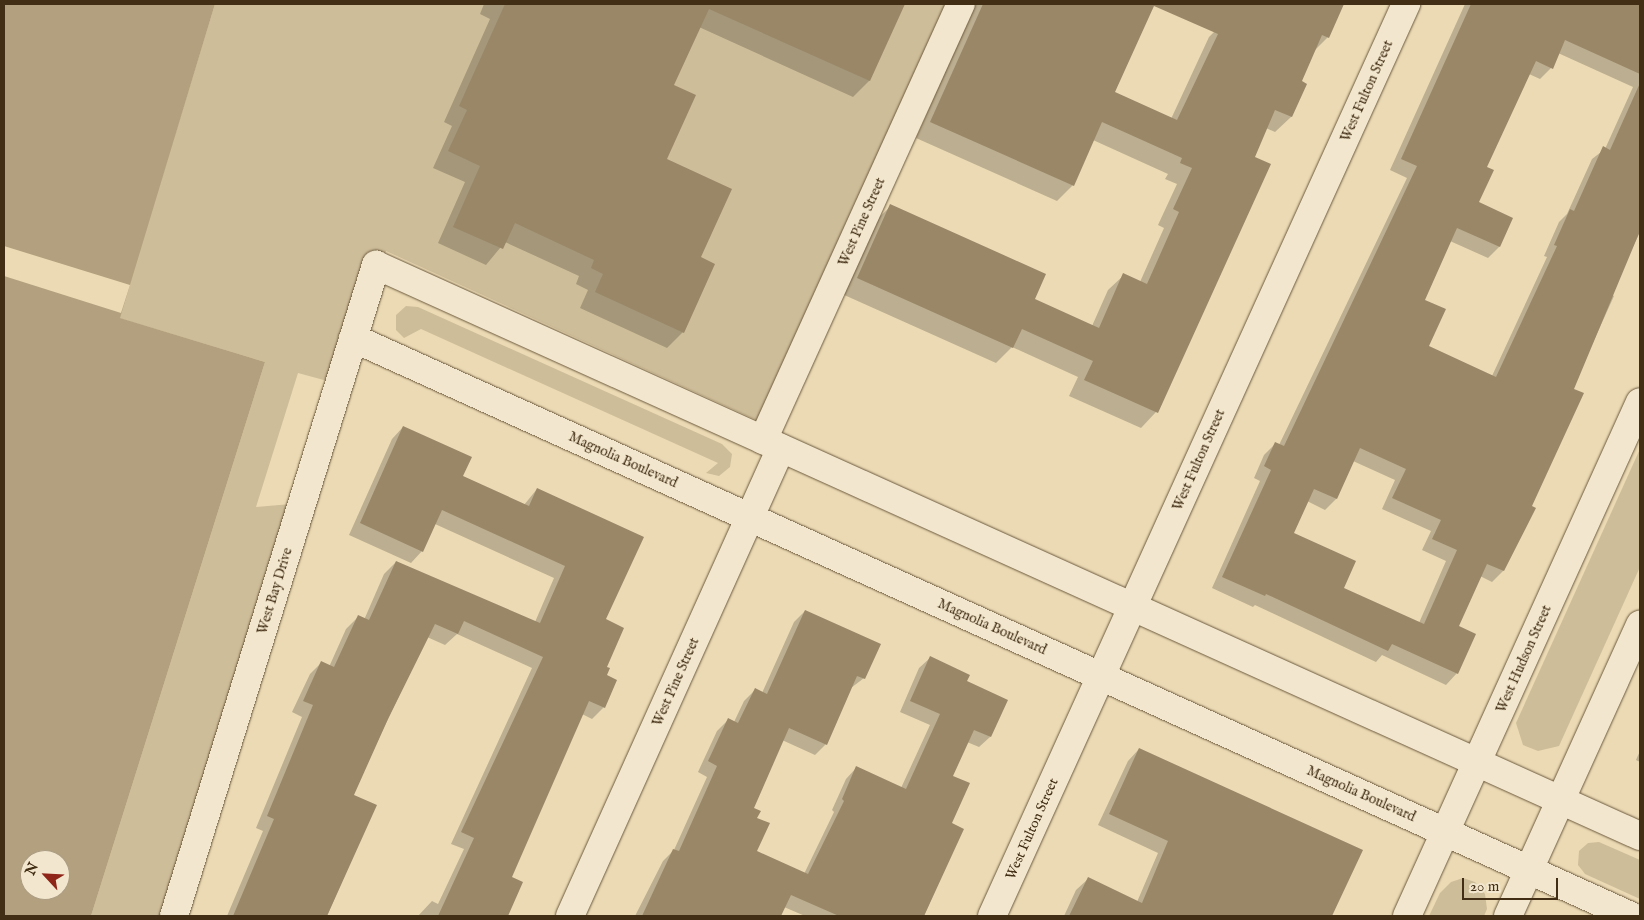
<!DOCTYPE html>
<style>
body{margin:0}
#map{position:relative;width:1644px;height:920px;overflow:hidden;background:#ebdab4;font-family:"IM FELL English",serif}
div>[style]{position:absolute}
[style*='--x']{left:calc(var(--x)*1px);top:calc(var(--y)*1px);width:calc(var(--w)*1px);rotate:calc(var(--a)*1deg)}
.green>*{inset:0;background:#cebd99}
.water>*{inset:0;background:#b2a07e}
.pier>*{inset:0;background:#ebdab4}
.shadow>*{inset:0;background:#0003}
.building>*{inset:0;background:#9a8768}
.roads{filter:drop-shadow(0 0 1px #6c593d) drop-shadow(0 0 1px #6c593d)}
.minor>*{height:28px;margin:-14px;padding:0 14px;transform-origin:14px;border-radius:14px;background:#f2e7ce}
span{translate:-50% -50%;white-space:nowrap;text-align:center;line-height:1.15;-webkit-text-stroke:4.5px #f2e7ce;paint-order:stroke}
.street-label{font-size:14px;color:#422e15}
.frame{position:absolute;inset:0;border:5px solid #422e15;pointer-events:none}
.north{position:absolute;left:20px;top:850px;width:50px;height:50px;box-sizing:border-box;background:#f2e7ce;border:1px solid #ac9d84;border-radius:50%;rotate:295deg;font-size:14px;font-weight:700;line-height:20px;text-align:center;color:#422e15}
.north::after{content:'';display:block;margin:auto;width:18px;height:22px;background:#8f2418;clip-path:polygon(50% 0,100% 100%,50% 72%,0 100%)}
.scale{position:absolute;left:1462px;top:878px;width:96px;height:22px;box-sizing:border-box;border:2px solid #422e15;border-top:0;padding-left:6px;font-size:15px;line-height:18px;white-space:nowrap;color:#422e15;-webkit-text-stroke:4px #f2e7ce;paint-order:stroke}
</style>
<div id="map">
<div class="green">
<div style="clip-path:polygon(215px 4px,965px 4px,774px 428px,386px 251px,346px 386px,298px 373px,256px 507px,291px 504px,161px 916px,91px 916px,265px 362px,119px 318px)"></div>
<div style="clip-path:polygon(406px 306px,418px 307px,722px 444px,732px 454px,730px 467px,719px 476px,706px 473px,718px 463px,421px 329px,404px 338px,396px 330px,396px 315px)"></div>
<div style="clip-path:polygon(1640px 449px,1640px 567px,1559px 746px,1538px 751px,1523px 745px,1516px 723px)"></div>
<div style="clip-path:polygon(1599px 842px,1640px 860px,1640px 899px,1585px 874px,1578px 865px,1579px 851px,1588px 843px)"></div>
<div style="clip-path:polygon(1463px 878px,1475px 882px,1485px 894px,1487px 909px,1484px 916px,1429px 916px,1440px 893px,1451px 882px)"></div>
</div>
<div class="water">
<div style="clip-path:polygon(evenodd,4px 4px,215px 4px,120px 318px,265px 362px,91px 916px,4px 916px,4px 4px,30px 860px,60px 860px,60px 890px,30px 890px,30px 860px)"></div>
</div>
<div class="pier">
<div style="clip-path:polygon(4px 246px,130px 285px,121px 313px,4px 276px)"></div>
</div>
<div class="shadow">
<div style="clip-path:polygon(484px 4px,903px 4px,869px 81px,853px 97px,699px 27px,672px 86px,666px 160px,699px 258px,683px 332px,667px 348px,580px 308px,588px 290px,576px 284px,579px 276px,505px 242px,486px 265px,438px 243px,465px 182px,433px 168px,452px 126px,444px 122px,490px 19px,480px 14px)"></div>
<div style="clip-path:polygon(975px 4px,1154px 4px,1114px 93px,1171px 119px,1209px 37px,1224px 22px,1228px 23px,1237px 4px,1343px 4px,1328px 37px,1314px 51px,1300px 82px,1305px 84px,1291px 117px,1275px 132px,1266px 128px,1253px 157px,1269px 165px,1156px 412px,1141px 428px,1069px 396px,1078px 377px,1012px 347px,996px 363px,842px 294px,875px 221px,891px 206px,1033px 300px,1092px 326px,1108px 290px,1124px 275px,1140px 282px,1164px 228px,1158px 225px,1177px 184px,1165px 179px,1168px 174px,1093px 140px,1073px 185px,1057px 201px,916px 138px)"></div>
<div style="clip-path:polygon(evenodd,1465px 4px,1640px 4px,1640px 232px,1610px 294px,1614px 296px,1572px 389px,1531px 507px,1503px 571px,1492px 582px,1480px 576px,1458px 627px,1457px 673px,1446px 685px,1382px 655px,1376px 662px,1255px 605px,1253px 607px,1212px 588px,1260px 481px,1254px 478px,1264px 455px,1275px 444px,1279px 445px,1407px 178px,1390px 170px,1465px 4px,1558px 53px,1633px 87px,1605px 149px,1592px 159px,1567px 214px,1559px 222px,1544px 256px,1547px 257px,1492px 376px,1427px 347px,1423px 300px,1450px 241px,1488px 258px,1499px 247px,1511px 219px,1477px 203px,1485px 168px,1529px 74px,1540px 79px,1551px 68px,1558px 53px,1465px 4px,1353px 461px,1395px 480px,1382px 509px,1431px 531px,1422px 550px,1446px 561px,1419px 623px,1342px 589px,1292px 534px,1307px 501px,1325px 510px,1336px 499px,1353px 461px)"></div>
<div style="clip-path:polygon(403px 427px,462px 476px,524px 505px,537px 489px,604px 620px,604px 707px,592px 719px,582px 714px,510px 878px,522px 883px,507px 916px,418px 916px,432px 901px,438px 904px,464px 849px,451px 844px,532px 668px,457px 634px,445px 645px,427px 637px,352px 795px,375px 806px,327px 916px,227px 916px,263px 831px,256px 828px,302px 717px,292px 712px,310px 674px,321px 663px,329px 667px,346px 629px,358px 617px,364px 620px,384px 574px,396px 562px,535px 622px,554px 578px,435px 524px,422px 551px,411px 563px,349px 535px,392px 439px)"></div>
<div style="clip-path:polygon(805px 611px,864px 678px,851px 688px,826px 744px,815px 755px,782px 740px,753px 808px,755px 852px,804px 874px,834px 812px,832px 810px,846px 779px,856px 768px,901px 788px,930px 725px,900px 712px,919px 668px,930px 658px,966px 682px,990px 737px,979px 747px,967px 742px,951px 776px,950px 824px,962px 829px,924px 916px,805px 916px,784px 907px,779px 916px,635px 916px,663px 861px,674px 850px,707px 777px,698px 772px,717px 731px,728px 720px,734px 722px,744px 701px,755px 690px,762px 693px,794px 622px)"></div>
<div style="clip-path:polygon(1139px 749px,1361px 850px,1331px 916px,1169px 916px,1156px 910px,1154px 916px,1064px 916px,1076px 890px,1088px 879px,1137px 902px,1158px 853px,1098px 825px,1128px 761px)"></div>
<div style="clip-path:polygon(1640px 751px,1640px 762px,1636px 760px)"></div>
</div>
<div class="building">
<div style="clip-path:polygon(505px 4px,905px 4px,870px 81px,709px 9px,674px 85px,696px 95px,667px 159px,732px 189px,701px 257px,715px 264px,684px 333px,595px 292px,603px 274px,591px 268px,594px 260px,515px 223px,503px 249px,453px 227px,480px 166px,448px 151px,467px 110px,459px 106px)"></div>
<div style="clip-path:polygon(evenodd,983px 4px,1344px 4px,1329px 38px,1322px 35px,1302px 81px,1307px 84px,1292px 117px,1275px 110px,1255px 157px,1271px 164px,1158px 413px,1084px 380px,1093px 361px,1022px 329px,1013px 348px,857px 278px,890px 204px,1046px 274px,1035px 299px,1099px 328px,1123px 273px,1147px 284px,1179px 212px,1173px 209px,1192px 168px,1180px 163px,1182px 158px,1102px 122px,1074px 186px,930px 122px,983px 4px,1154px 6px,1218px 34px,1177px 120px,1115px 92px,1154px 6px)"></div>
<div style="clip-path:polygon(evenodd,1471px 4px,1640px 4px,1640px 74px,1565px 40px,1553px 69px,1536px 61px,1487px 167px,1494px 170px,1479px 202px,1513px 218px,1500px 247px,1457px 228px,1425px 300px,1446px 309px,1429px 346px,1496px 377px,1557px 246px,1554px 245px,1570px 209px,1574px 211px,1603px 146px,1610px 150px,1640px 83px,1640px 231px,1574px 389px,1584px 393px,1532px 506px,1536px 508px,1504px 571px,1487px 564px,1459px 626px,1476px 634px,1458px 674px,1392px 644px,1388px 651px,1266px 594px,1265px 596px,1222px 577px,1271px 470px,1264px 466px,1275px 442px,1284px 446px,1417px 166px,1401px 159px,1471px 4px,1360px 448px,1406px 469px,1392px 498px,1441px 520px,1432px 539px,1457px 550px,1424px 624px,1344px 588px,1356px 561px,1294px 533px,1314px 489px,1337px 499px,1360px 448px)"></div>
<div style="clip-path:polygon(403px 426px,472px 457px,463px 476px,529px 506px,537px 488px,644px 537px,606px 619px,624px 628px,607px 667px,610px 668px,607px 675px,617px 680px,605px 708px,589px 701px,512px 877px,523px 882px,508px 916px,438px 916px,474px 838px,461px 832px,543px 657px,464px 621px,458px 634px,435px 624px,388px 719px,354px 795px,377px 805px,327px 916px,233px 916px,274px 819px,267px 816px,313px 705px,303px 701px,321px 661px,334px 667px,358px 615px,369px 620px,396px 561px,540px 623px,565px 566px,442px 510px,423px 552px,360px 523px)"></div>
<div style="clip-path:polygon(805px 610px,881px 644px,865px 679px,857px 676px,827px 745px,789px 728px,754px 808px,761px 811px,757px 818px,770px 823px,757px 851px,808px 874px,844px 801px,842px 799px,856px 766px,906px 789px,940px 714px,910px 701px,930px 656px,970px 675px,967px 681px,1008px 700px,991px 737px,974px 730px,953px 776px,970px 783px,952px 823px,964px 829px,924px 916px,839px 916px,791px 895px,781px 916px,642px 916px,673px 849px,679px 851px,717px 766px,708px 761px,728px 718px,738px 723px,755px 688px,767px 694px)"></div>
<div style="clip-path:polygon(1139px 748px,1363px 850px,1332px 916px,1069px 916px,1088px 877px,1142px 903px,1168px 841px,1109px 814px)"></div>
</div>
<div class="roads">
<div class="minor">
<div style="--x:353;--y:338;--w:1403;--a:24.34"></div>
<div style="--x:763;--y:440;--w:479;--a:-65.6"></div>
<div style="--x:174;--y:916;--w:682;--a:-72.76"></div>
<div style="--x:376;--y:265;--w:1387;--a:24.31"></div>
<div style="--x:570;--y:916;--w:513;--a:-65.73"></div>
<div style="--x:992;--y:916;--w:1002;--a:-65.58"></div>
<div style="--x:1407;--y:916;--w:564;--a:-65.61"></div>
<div style="--x:1508;--y:916;--w:320;--a:-65.6"></div>
</div>
</div>
<div class="street-label">
<span style="left:1367px;top:91px;rotate:-66deg">West Fulton Street</span>
<span style="left:862px;top:222px;rotate:-66deg">West Pine Street</span>
<span style="left:623px;top:460px;rotate:24deg">Magnolia Boulevard</span>
<span style="left:1199px;top:460px;rotate:-66deg">West Fulton Street</span>
<span style="left:275px;top:591px;rotate:-73deg">West Bay Drive</span>
<span style="left:992px;top:627px;rotate:24deg">Magnolia Boulevard</span>
<span style="left:1524px;top:659px;rotate:-66deg">West Hudson Street</span>
<span style="left:676px;top:682px;rotate:-66deg">West Pine Street</span>
<span style="left:1361px;top:794px;rotate:24deg">Magnolia Boulevard</span>
<span style="left:1032px;top:829px;rotate:-66deg">West Fulton Street</span>
</div>
<div class="frame"></div>
<div class="north">N</div>
<div class="scale">20 m</div>
</div>
